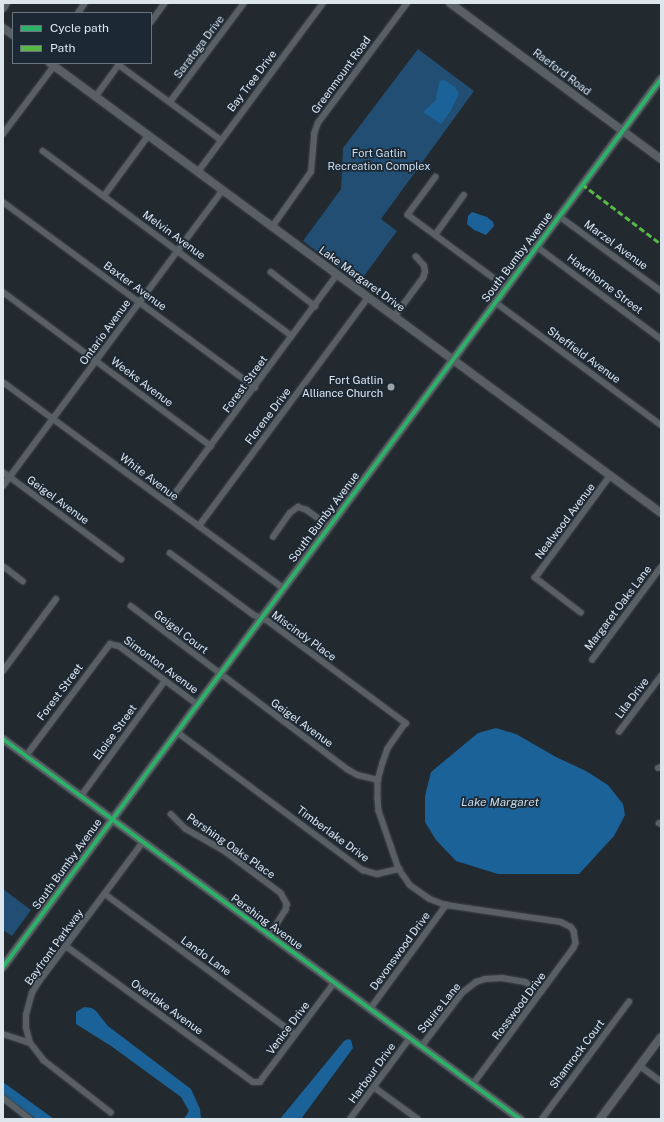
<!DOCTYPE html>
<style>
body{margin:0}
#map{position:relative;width:664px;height:1122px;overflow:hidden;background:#22292f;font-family:"Public Sans",sans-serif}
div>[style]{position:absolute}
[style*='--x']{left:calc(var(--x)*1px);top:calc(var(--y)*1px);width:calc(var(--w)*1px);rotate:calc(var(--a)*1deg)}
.green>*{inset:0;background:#214e72}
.water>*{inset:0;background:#1a6297}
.roads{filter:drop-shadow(0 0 1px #3e444a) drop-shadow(0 0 1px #3e444a)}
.street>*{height:5.5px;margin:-2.75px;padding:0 2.75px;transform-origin:2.75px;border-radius:2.75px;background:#596065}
.secondary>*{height:8px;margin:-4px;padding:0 4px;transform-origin:4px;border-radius:4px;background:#596065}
.quiet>*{height:3px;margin-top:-1.5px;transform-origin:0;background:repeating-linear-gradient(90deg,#58b947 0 6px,transparent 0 9px)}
.cycleway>*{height:4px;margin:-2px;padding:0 2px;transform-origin:2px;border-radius:2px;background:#2db169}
.dots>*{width:11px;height:11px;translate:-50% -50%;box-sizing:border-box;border:2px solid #1c2935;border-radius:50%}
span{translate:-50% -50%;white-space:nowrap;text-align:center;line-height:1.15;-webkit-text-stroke:3.5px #1c2935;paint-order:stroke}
.street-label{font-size:11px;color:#dde5ed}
.park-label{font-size:11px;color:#ccdeee}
.poi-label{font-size:11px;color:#dde5ed}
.right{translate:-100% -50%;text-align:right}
.water-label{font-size:12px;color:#cbdded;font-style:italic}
.frame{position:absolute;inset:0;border:4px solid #dde5ed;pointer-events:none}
.legend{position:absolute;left:12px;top:12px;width:140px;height:52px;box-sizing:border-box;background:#1c2935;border:1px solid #69747f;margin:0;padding:5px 7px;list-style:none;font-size:12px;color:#dde5ed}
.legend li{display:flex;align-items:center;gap:8px;height:20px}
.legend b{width:20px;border:1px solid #69747f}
</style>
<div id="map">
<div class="green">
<div style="clip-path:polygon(418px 49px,474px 91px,381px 219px,397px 231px,359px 283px,303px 241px,341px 189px,343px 148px)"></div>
<div style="clip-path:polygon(3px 889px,31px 910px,12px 936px,3px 930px)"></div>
</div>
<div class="water">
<div style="clip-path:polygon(443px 79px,455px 87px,459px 94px,450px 112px,441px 124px,423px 112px,436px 100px,439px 83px)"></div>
<div style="clip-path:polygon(472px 212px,487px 217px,493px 222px,494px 226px,486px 235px,474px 230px,467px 224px,468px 216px)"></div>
<div style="clip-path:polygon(496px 728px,516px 734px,556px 757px,586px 771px,608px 785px,623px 804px,625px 815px,614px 836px,579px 874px,498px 874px,456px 861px,436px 840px,425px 822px,425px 796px,431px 772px,478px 733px)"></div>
<div style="clip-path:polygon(84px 1007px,92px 1008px,96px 1011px,108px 1026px,191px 1089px,200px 1109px,201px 1119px,184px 1119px,189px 1111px,181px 1097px,111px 1046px,76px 1024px,76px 1012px)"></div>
<div style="clip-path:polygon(348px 1039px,351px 1040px,353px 1048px,301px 1119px,280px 1119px,344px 1041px)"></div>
<div style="clip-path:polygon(3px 1082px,54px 1119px,36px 1119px,3px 1095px)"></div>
</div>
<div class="roads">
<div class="street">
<div style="--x:78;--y:13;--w:12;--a:-55"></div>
<div style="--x:151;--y:22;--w:24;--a:-54"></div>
<div style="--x:119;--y:65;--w:127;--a:36.3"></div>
<div style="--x:96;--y:96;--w:41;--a:-54"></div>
<div style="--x:170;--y:102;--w:124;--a:-53.2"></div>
<div style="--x:3;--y:134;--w:85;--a:-53.1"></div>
<div style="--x:43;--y:151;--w:310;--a:36.6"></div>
<div style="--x:198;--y:172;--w:210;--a:-53.5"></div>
<div style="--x:436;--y:177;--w:47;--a:126.4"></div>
<div style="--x:408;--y:215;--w:122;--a:36.3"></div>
<div style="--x:104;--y:196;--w:74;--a:-53.7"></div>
<div style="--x:3;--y:202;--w:313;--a:36.3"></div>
<div style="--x:559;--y:216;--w:127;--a:36.3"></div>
<div style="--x:272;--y:227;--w:67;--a:-54.7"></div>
<div style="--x:311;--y:172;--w:38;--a:-85"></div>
<div style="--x:314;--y:134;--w:12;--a:-70"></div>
<div style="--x:318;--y:123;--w:149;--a:-53.4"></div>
<div style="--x:435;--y:235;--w:49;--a:-54.1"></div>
<div style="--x:536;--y:246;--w:156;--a:36.6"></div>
<div style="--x:271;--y:272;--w:56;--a:37.7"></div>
<div style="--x:3;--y:292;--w:259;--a:36.5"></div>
<div style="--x:495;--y:302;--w:207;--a:36.5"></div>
<div style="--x:394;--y:317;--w:49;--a:-53.4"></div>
<div style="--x:423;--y:278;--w:6;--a:-72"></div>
<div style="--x:425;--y:272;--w:6;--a:-99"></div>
<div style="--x:424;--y:266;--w:12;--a:-132"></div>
<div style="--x:3;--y:382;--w:348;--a:36.3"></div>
<div style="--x:3;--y:472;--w:147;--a:36.4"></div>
<div style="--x:3;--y:486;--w:369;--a:-53.4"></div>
<div style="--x:168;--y:503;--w:284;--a:-53.5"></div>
<div style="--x:199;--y:526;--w:284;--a:-53.5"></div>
<div style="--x:273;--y:537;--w:29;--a:-55"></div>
<div style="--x:290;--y:513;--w:10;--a:-37"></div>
<div style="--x:298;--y:507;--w:9;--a:18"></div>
<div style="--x:307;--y:510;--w:27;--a:36"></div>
<div style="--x:170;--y:553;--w:104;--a:36.4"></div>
<div style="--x:254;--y:615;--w:15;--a:23"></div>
<div style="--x:268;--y:621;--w:172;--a:36.5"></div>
<div style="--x:406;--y:723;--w:32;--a:125"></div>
<div style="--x:388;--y:749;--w:15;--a:110"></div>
<div style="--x:383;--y:763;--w:18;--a:106"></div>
<div style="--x:378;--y:780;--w:18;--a:90"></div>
<div style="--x:378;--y:798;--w:13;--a:86"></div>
<div style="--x:379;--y:811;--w:37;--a:71"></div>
<div style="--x:391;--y:846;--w:24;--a:71"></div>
<div style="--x:399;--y:869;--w:19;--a:55"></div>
<div style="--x:410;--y:885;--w:24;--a:35"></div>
<div style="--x:430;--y:899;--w:17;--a:21"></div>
<div style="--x:446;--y:905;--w:116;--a:8.4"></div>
<div style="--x:561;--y:922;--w:11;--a:27"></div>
<div style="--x:571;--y:927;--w:5;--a:53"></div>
<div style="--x:574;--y:931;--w:12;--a:81"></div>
<div style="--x:576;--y:943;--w:5;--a:112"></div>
<div style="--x:574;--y:948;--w:170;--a:126.4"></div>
<div style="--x:3;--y:566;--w:25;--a:37"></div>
<div style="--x:131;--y:606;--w:271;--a:37"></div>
<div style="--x:347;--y:769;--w:13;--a:29"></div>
<div style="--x:358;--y:775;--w:21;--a:14"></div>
<div style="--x:581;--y:613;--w:58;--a:-142.7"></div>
<div style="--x:535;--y:578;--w:127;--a:-53.7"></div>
<div style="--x:592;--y:660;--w:116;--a:-53.4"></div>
<div style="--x:3;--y:671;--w:89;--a:-53.6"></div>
<div style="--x:177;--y:732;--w:232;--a:36.6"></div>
<div style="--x:363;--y:870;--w:15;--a:16"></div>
<div style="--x:377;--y:874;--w:23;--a:-13"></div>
<div style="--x:619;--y:732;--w:70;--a:-53.1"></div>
<div style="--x:26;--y:756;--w:140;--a:-53.1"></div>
<div style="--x:110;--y:644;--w:9;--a:13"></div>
<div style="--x:119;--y:646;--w:97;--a:36.6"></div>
<div style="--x:658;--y:768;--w:3;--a:-18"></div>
<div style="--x:81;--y:796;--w:142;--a:-53.9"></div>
<div style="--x:171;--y:814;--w:21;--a:45"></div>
<div style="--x:186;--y:829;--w:43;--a:29.6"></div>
<div style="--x:223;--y:850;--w:72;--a:36.6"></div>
<div style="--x:281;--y:893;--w:13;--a:61"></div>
<div style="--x:287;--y:904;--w:6;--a:99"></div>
<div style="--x:286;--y:910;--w:31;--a:122"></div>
<div style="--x:659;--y:823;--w:2;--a:27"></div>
<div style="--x:105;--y:894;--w:236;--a:36.4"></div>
<div style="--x:66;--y:946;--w:231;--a:36"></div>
<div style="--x:253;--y:1082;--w:7;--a:0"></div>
<div style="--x:260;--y:1082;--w:4;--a:-56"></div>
<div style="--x:262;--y:1079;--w:120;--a:-53.1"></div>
<div style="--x:370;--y:1009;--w:129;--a:-53.8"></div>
<div style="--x:3;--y:1034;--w:28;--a:18"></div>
<div style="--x:421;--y:1047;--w:68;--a:-52.8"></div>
<div style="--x:462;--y:993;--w:18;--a:-38"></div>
<div style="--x:476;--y:982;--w:9;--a:-18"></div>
<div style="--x:485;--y:979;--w:17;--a:-3"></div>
<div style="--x:502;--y:978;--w:23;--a:10"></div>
<div style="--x:525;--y:982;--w:19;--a:28"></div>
<div style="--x:640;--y:1066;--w:26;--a:36"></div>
<div style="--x:374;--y:1087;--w:54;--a:36"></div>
<div style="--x:3;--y:1098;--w:34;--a:38"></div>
<div style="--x:111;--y:1113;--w:85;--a:-142.2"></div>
<div style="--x:44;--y:1061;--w:23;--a:-128"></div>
<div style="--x:30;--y:1043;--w:16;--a:-105"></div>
<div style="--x:26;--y:1028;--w:13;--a:-90"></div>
<div style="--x:26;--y:1015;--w:23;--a:-75"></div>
<div style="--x:32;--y:993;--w:12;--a:-59"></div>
<div style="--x:38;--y:983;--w:176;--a:-53.3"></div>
<div style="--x:350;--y:1119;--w:101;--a:-53.5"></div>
<div style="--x:542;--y:1119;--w:146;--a:-53.4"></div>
</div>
<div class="secondary">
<div style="--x:450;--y:3;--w:262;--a:36.5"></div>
<div style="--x:3;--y:8;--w:6;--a:-59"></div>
<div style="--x:3;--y:28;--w:12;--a:35"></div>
<div style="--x:50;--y:63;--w:759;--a:36.37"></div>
<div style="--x:3;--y:739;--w:642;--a:36.32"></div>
<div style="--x:3;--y:967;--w:1105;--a:-53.46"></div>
<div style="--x:600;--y:1119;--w:102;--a:-53.4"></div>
</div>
</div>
<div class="quiet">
<div style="--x:582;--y:184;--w:99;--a:37.2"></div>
</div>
<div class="cycleway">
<div style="--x:3;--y:739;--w:642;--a:36.32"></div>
<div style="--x:3;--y:967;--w:1105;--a:-53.46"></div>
</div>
<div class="dots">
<div style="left:391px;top:387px;background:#9ca3aa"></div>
</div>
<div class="street-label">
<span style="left:199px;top:47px;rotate:-53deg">Saratoga Drive</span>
<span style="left:562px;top:72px;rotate:37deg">Raeford Road</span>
<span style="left:341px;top:75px;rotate:-54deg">Greenmount Road</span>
<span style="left:252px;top:81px;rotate:-53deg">Bay Tree Drive</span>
<span style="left:174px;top:235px;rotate:36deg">Melvin Avenue</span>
<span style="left:616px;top:245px;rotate:36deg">Marzel Avenue</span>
<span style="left:517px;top:257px;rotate:-53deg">South Bumby Avenue</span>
<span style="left:362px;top:279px;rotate:36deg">Lake Margaret Drive</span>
<span style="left:605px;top:284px;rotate:37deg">Hawthorne Street</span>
<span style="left:135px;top:286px;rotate:36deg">Baxter Avenue</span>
<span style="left:105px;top:332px;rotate:-54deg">Ontario Avenue</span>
<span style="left:584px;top:355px;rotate:36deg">Sheffield Avenue</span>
<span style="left:142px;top:382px;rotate:37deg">Weeks Avenue</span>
<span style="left:245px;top:384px;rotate:-54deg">Forest Street</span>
<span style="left:268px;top:416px;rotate:-53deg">Florene Drive</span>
<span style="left:149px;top:477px;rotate:37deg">White Avenue</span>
<span style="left:58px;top:500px;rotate:36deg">Geigel Avenue</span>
<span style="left:324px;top:517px;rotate:-53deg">South Bumby Avenue</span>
<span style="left:565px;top:521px;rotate:-53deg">Nealwood Avenue</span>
<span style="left:618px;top:608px;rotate:-53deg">Margaret Oaks Lane</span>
<span style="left:181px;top:632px;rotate:37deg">Geigel Court</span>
<span style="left:304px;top:636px;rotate:36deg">Miscindy Place</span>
<span style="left:161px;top:665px;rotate:36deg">Simonton Avenue</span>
<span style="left:60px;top:692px;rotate:-53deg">Forest Street</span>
<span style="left:632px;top:698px;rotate:-53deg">Lila Drive</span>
<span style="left:302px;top:723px;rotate:36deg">Geigel Avenue</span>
<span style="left:115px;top:732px;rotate:-54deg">Eloise Street</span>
<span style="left:333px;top:834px;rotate:36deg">Timberlake Drive</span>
<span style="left:231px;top:846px;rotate:35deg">Pershing Oaks Place</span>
<span style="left:67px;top:864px;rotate:-54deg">South Bumby Avenue</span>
<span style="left:267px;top:922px;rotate:36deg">Pershing Avenue</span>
<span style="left:54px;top:947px;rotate:-54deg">Bayfront Parkway</span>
<span style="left:400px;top:951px;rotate:-54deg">Devonswood Drive</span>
<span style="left:206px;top:956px;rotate:36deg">Lando Lane</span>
<span style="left:519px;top:1006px;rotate:-53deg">Rosswood Drive</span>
<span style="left:167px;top:1007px;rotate:36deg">Overlake Avenue</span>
<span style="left:439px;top:1008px;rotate:-51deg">Squire Lane</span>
<span style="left:288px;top:1028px;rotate:-53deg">Venice Drive</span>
<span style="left:577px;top:1054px;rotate:-53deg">Shamrock Court</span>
<span style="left:372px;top:1073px;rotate:-54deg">Harbour Drive</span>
</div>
<div class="park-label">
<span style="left:379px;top:160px">Fort Gatlin<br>Recreation Complex</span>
</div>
<div class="poi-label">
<span class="right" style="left:383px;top:387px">Fort Gatlin<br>Alliance Church</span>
</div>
<div class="water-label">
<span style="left:500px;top:803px">Lake Margaret</span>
</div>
<div class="frame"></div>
<ul class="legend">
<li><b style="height:5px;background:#2db169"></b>Cycle path</li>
<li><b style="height:5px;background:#58b947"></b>Path</li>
</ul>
</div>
